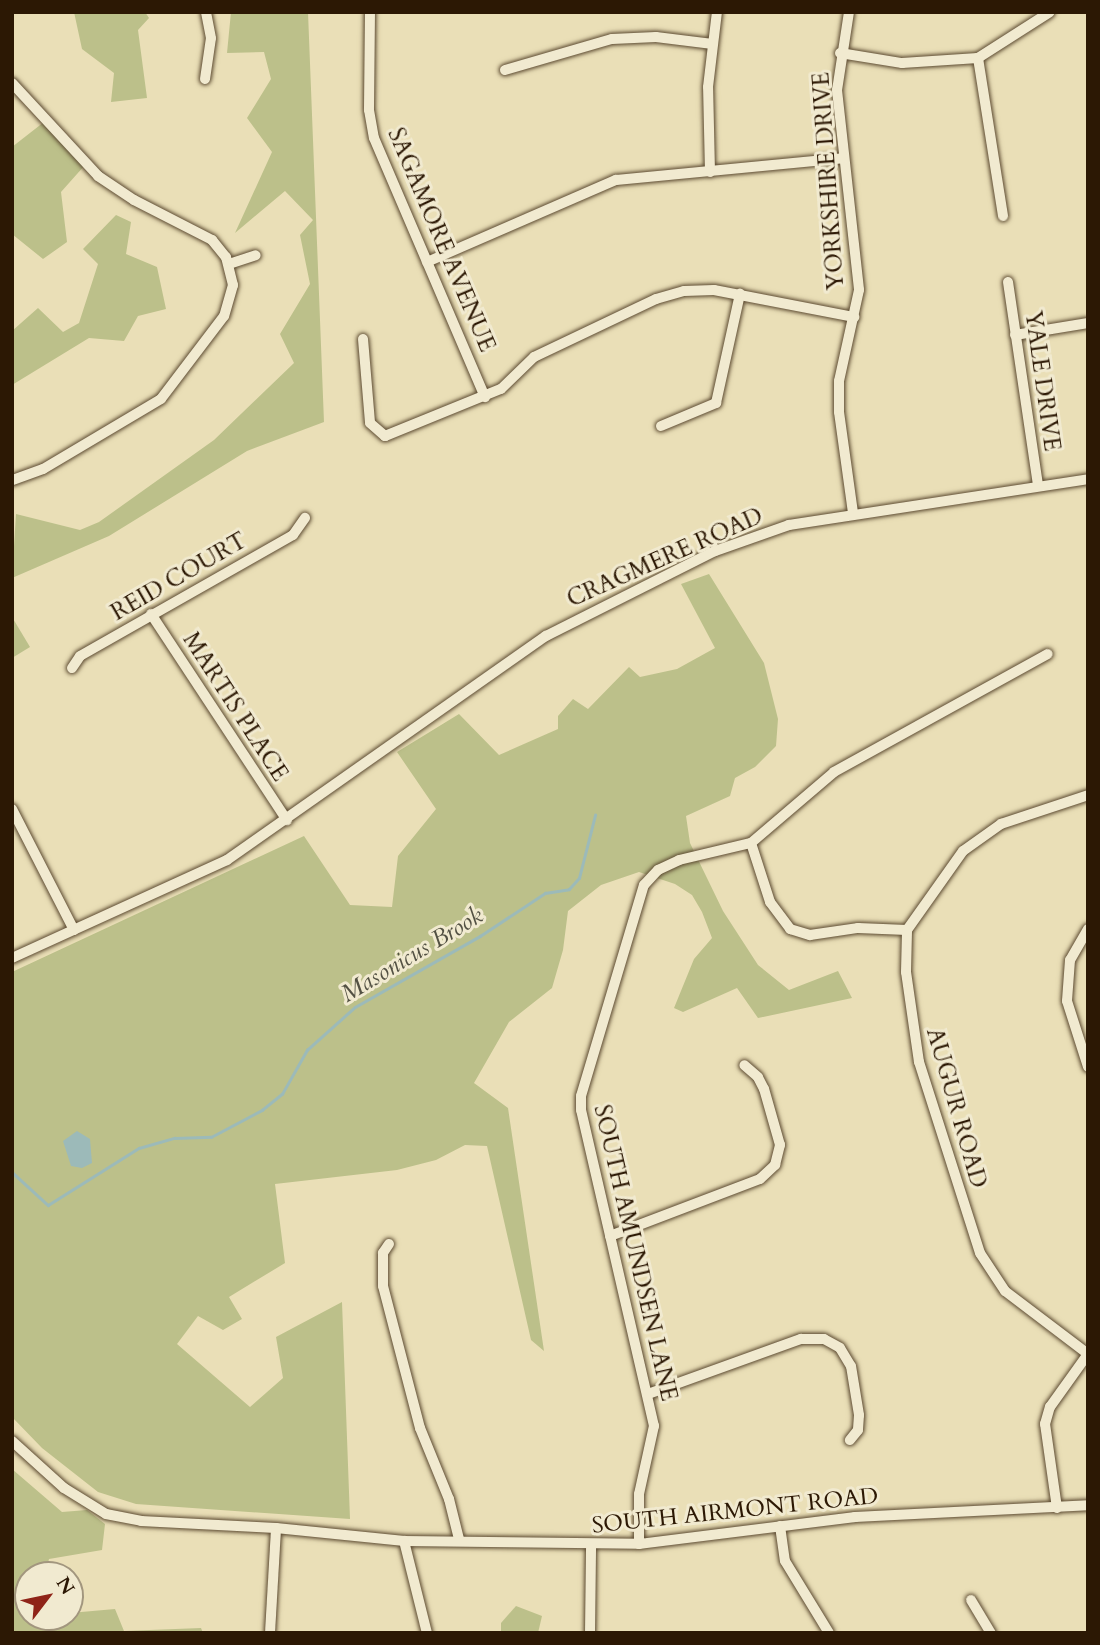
<!DOCTYPE html>
<style>
body{margin:0}
#map{position:relative;width:1100px;height:1645px;overflow:hidden;background:#eadfb7;font-family:Cardo,serif}
div>[style]{position:absolute}
[style*='--x']{left:calc(var(--x)*1px);top:calc(var(--y)*1px);width:calc(var(--w)*1px);rotate:calc(var(--a)*1deg)}
.green>*{inset:0;background:#bcc08a}
.water>*{inset:0;background:#9cbab9}
.stream>*{height:2.5px;margin:-1.25px;padding:0 1.25px;transform-origin:1.25px;border-radius:1.25px;background:#9cbab9}
.roads{filter:drop-shadow(0 0 2px #5c4a31) drop-shadow(0 0 2px #5c4a31)}
.minor>*{height:10px;margin:-5px;padding:0 5px;transform-origin:5px;border-radius:5px;background:#f1ead0}
span{translate:-50% -50%;white-space:nowrap;text-align:center;line-height:1.15;-webkit-text-stroke:6px #f1ead0;paint-order:stroke}
.street-label{font-size:23px;color:#2c1804}
.water-label{font-size:24px;color:#535143;font-style:italic}
.frame{position:absolute;inset:0;border:14px solid #2c1804;pointer-events:none}
.north{position:absolute;left:14px;top:1561px;width:70px;height:70px;box-sizing:border-box;background:#f1ead0;border:2px solid #a2967e;border-radius:50%;rotate:58deg;font-size:19px;font-weight:700;line-height:28px;text-align:center;color:#2c1804}
.north::after{content:'';display:block;margin:auto;width:24px;height:32px;background:#8f2418;clip-path:polygon(50% 0,100% 100%,50% 72%,0 100%)}
</style>
<div id="map">
<div class="green">
<div style="clip-path:polygon(74px 12px,145px 12px,149px 18px,138px 30px,147px 98px,111px 102px,114px 73px,82px 49px)"></div>
<div style="clip-path:polygon(231px 12px,308px 12px,324px 422px,247px 451px,109px 536px,12px 578px,16px 514px,80px 530px,99px 522px,214px 440px,294px 363px,280px 334px,310px 284px,300px 235px,313px 220px,285px 191px,235px 233px,272px 152px,247px 118px,271px 79px,264px 52px,227px 53px)"></div>
<div style="clip-path:polygon(44px 122px,85px 165px,61px 192px,67px 242px,43px 259px,12px 234px,12px 147px)"></div>
<div style="clip-path:polygon(116px 215px,131px 222px,126px 254px,157px 267px,166px 309px,138px 316px,124px 341px,89px 338px,12px 385px,12px 331px,38px 308px,63px 332px,79px 323px,98px 264px,83px 249px)"></div>
<div style="clip-path:polygon(709px 574px,764px 663px,778px 719px,776px 746px,755px 767px,735px 778px,730px 796px,686px 816px,690px 843px,723px 911px,758px 965px,789px 990px,838px 971px,852px 998px,758px 1018px,737px 988px,683px 1012px,674px 1008px,694px 959px,712px 938px,702px 912px,692px 895px,675px 884px,639px 872px,601px 885px,568px 911px,563px 950px,552px 988px,509px 1022px,474px 1083px,508px 1108px,544px 1351px,531px 1340px,487px 1146px,465px 1145px,436px 1160px,397px 1170px,275px 1184px,285px 1263px,229px 1297px,242px 1319px,223px 1330px,198px 1316px,177px 1344px,250px 1407px,283px 1378px,276px 1337px,342px 1302px,350px 1519px,136px 1504px,98px 1492px,42px 1448px,12px 1417px,12px 972px,304px 836px,350px 905px,392px 907px,398px 856px,436px 809px,397px 752px,459px 714px,499px 755px,558px 729px,558px 716px,573px 699px,588px 709px,629px 667px,640px 677px,677px 669px,715px 648px,681px 584px)"></div>
<div style="clip-path:polygon(12px 617px,30px 647px,12px 658px)"></div>
<div style="clip-path:polygon(12px 1469px,62px 1512px,87px 1510px,105px 1524px,102px 1550px,49px 1559px,45px 1575px,28px 1575px,28px 1617px,70px 1617px,70px 1613px,115px 1609px,124px 1631px,201px 1628px,203px 1633px,12px 1633px)"></div>
<div style="clip-path:polygon(516px 1606px,542px 1616px,538px 1633px,501px 1633px,501px 1623px)"></div>
</div>
<div class="water">
<div style="clip-path:polygon(77px 1131px,90px 1139px,92px 1163px,82px 1168px,71px 1166px,63px 1141px)"></div>
</div>
<div class="stream">
<div style="--x:12;--y:1172;--w:49;--a:42.5"></div>
<div style="--x:48;--y:1205;--w:107;--a:-32.1"></div>
<div style="--x:139;--y:1148;--w:37;--a:-16"></div>
<div style="--x:175;--y:1138;--w:36;--a:-2"></div>
<div style="--x:211;--y:1137;--w:58;--a:-27.9"></div>
<div style="--x:262;--y:1110;--w:26;--a:-39"></div>
<div style="--x:282;--y:1094;--w:51;--a:-60.4"></div>
<div style="--x:307;--y:1050;--w:64;--a:-41.9"></div>
<div style="--x:355;--y:1007;--w:144;--a:-29.6"></div>
<div style="--x:480;--y:936;--w:78;--a:-33.5"></div>
<div style="--x:545;--y:893;--w:24;--a:-9"></div>
<div style="--x:569;--y:889;--w:15;--a:-48"></div>
<div style="--x:579;--y:878;--w:65;--a:-75.7"></div>
</div>
<div class="roads">
<div class="minor">
<div style="--x:370;--y:12;--w:98;--a:90.6"></div>
<div style="--x:369;--y:110;--w:28;--a:80"></div>
<div style="--x:374;--y:138;--w:282;--a:66.8"></div>
<div style="--x:849;--y:12;--w:79;--a:98.7"></div>
<div style="--x:837;--y:90;--w:201;--a:83.7"></div>
<div style="--x:859;--y:290;--w:93;--a:102.4"></div>
<div style="--x:839;--y:381;--w:31;--a:90"></div>
<div style="--x:839;--y:412;--w:102;--a:82.1"></div>
<div style="--x:840;--y:53;--w:63;--a:9.2"></div>
<div style="--x:902;--y:63;--w:76;--a:-3.8"></div>
<div style="--x:978;--y:58;--w:85;--a:-32.6"></div>
<div style="--x:978;--y:58;--w:160;--a:81"></div>
<div style="--x:505;--y:70;--w:111;--a:-16.2"></div>
<div style="--x:612;--y:39;--w:44;--a:-2.6"></div>
<div style="--x:656;--y:37;--w:57;--a:7"></div>
<div style="--x:205;--y:79;--w:41;--a:-81.7"></div>
<div style="--x:211;--y:38;--w:26;--a:-101"></div>
<div style="--x:12;--y:83;--w:127;--a:47.2"></div>
<div style="--x:98;--y:176;--w:43;--a:33.7"></div>
<div style="--x:134;--y:200;--w:88;--a:27.1"></div>
<div style="--x:212;--y:240;--w:22;--a:51"></div>
<div style="--x:226;--y:257;--w:29;--a:76"></div>
<div style="--x:233;--y:285;--w:32;--a:106"></div>
<div style="--x:224;--y:316;--w:104;--a:127.2"></div>
<div style="--x:161;--y:399;--w:137;--a:149.3"></div>
<div style="--x:43;--y:469;--w:33;--a:160"></div>
<div style="--x:710;--y:172;--w:85;--a:-91.3"></div>
<div style="--x:708;--y:87;--w:76;--a:-83.2"></div>
<div style="--x:427;--y:262;--w:206;--a:-23.5"></div>
<div style="--x:616;--y:180;--w:228;--a:-5.5"></div>
<div style="--x:229;--y:264;--w:28;--a:-18"></div>
<div style="--x:1008;--y:282;--w:206;--a:81.6"></div>
<div style="--x:1015;--y:335;--w:74;--a:-9.3"></div>
<div style="--x:363;--y:339;--w:84;--a:85.2"></div>
<div style="--x:370;--y:423;--w:20;--a:41"></div>
<div style="--x:385;--y:436;--w:125;--a:-22.1"></div>
<div style="--x:501;--y:389;--w:46;--a:-44.1"></div>
<div style="--x:534;--y:357;--w:135;--a:-25.4"></div>
<div style="--x:656;--y:299;--w:29;--a:-16"></div>
<div style="--x:684;--y:291;--w:30;--a:-2"></div>
<div style="--x:714;--y:290;--w:143;--a:10.9"></div>
<div style="--x:661;--y:426;--w:60;--a:-22.7"></div>
<div style="--x:716;--y:403;--w:112;--a:-77.6"></div>
<div style="--x:151;--y:614;--w:247;--a:56.6"></div>
<div style="--x:72;--y:668;--w:14;--a:-56"></div>
<div style="--x:80;--y:656;--w:245;--a:-29.6"></div>
<div style="--x:293;--y:535;--w:21;--a:-55"></div>
<div style="--x:12;--y:809;--w:136;--a:62.9"></div>
<div style="--x:751;--y:843;--w:62;--a:72.1"></div>
<div style="--x:770;--y:902;--w:34;--a:53"></div>
<div style="--x:790;--y:929;--w:21;--a:17"></div>
<div style="--x:810;--y:935;--w:49;--a:-8.3"></div>
<div style="--x:858;--y:928;--w:49;--a:2.3"></div>
<div style="--x:1088;--y:929;--w:36;--a:120"></div>
<div style="--x:1070;--y:960;--w:41;--a:94.2"></div>
<div style="--x:1067;--y:1001;--w:69;--a:72.3"></div>
<div style="--x:12;--y:958;--w:236;--a:-24.5"></div>
<div style="--x:227;--y:860;--w:390;--a:-35.1"></div>
<div style="--x:546;--y:636;--w:189;--a:-26.7"></div>
<div style="--x:715;--y:551;--w:78;--a:-19.4"></div>
<div style="--x:789;--y:525;--w:303;--a:-8.7"></div>
<div style="--x:610;--y:1236;--w:160;--a:-20.8"></div>
<div style="--x:760;--y:1179;--w:21;--a:-43"></div>
<div style="--x:775;--y:1165;--w:21;--a:-76"></div>
<div style="--x:780;--y:1145;--w:58;--a:-105.9"></div>
<div style="--x:764;--y:1089;--w:13;--a:-117"></div>
<div style="--x:758;--y:1077;--w:18;--a:-139"></div>
<div style="--x:389;--y:1244;--w:11;--a:124"></div>
<div style="--x:383;--y:1253;--w:33;--a:90"></div>
<div style="--x:383;--y:1286;--w:147;--a:75.4"></div>
<div style="--x:420;--y:1428;--w:77;--a:67.8"></div>
<div style="--x:449;--y:1499;--w:41;--a:76"></div>
<div style="--x:1088;--y:1354;--w:104;--a:-142.8"></div>
<div style="--x:1005;--y:1291;--w:45;--a:-123.3"></div>
<div style="--x:980;--y:1253;--w:201;--a:-107.7"></div>
<div style="--x:919;--y:1062;--w:91;--a:-98.2"></div>
<div style="--x:906;--y:972;--w:42;--a:-88.6"></div>
<div style="--x:907;--y:930;--w:97;--a:-54.7"></div>
<div style="--x:963;--y:851;--w:47;--a:-35.4"></div>
<div style="--x:1001;--y:824;--w:92;--a:-18.4"></div>
<div style="--x:648;--y:1394;--w:163;--a:-19.8"></div>
<div style="--x:801;--y:1339;--w:23;--a:0"></div>
<div style="--x:824;--y:1339;--w:18;--a:29"></div>
<div style="--x:840;--y:1348;--w:21;--a:59"></div>
<div style="--x:851;--y:1366;--w:50;--a:80.7"></div>
<div style="--x:859;--y:1415;--w:15;--a:94"></div>
<div style="--x:858;--y:1430;--w:13;--a:129"></div>
<div style="--x:12;--y:1441;--w:70;--a:42.1"></div>
<div style="--x:64;--y:1488;--w:49;--a:31.8"></div>
<div style="--x:106;--y:1514;--w:36;--a:11"></div>
<div style="--x:141;--y:1521;--w:135;--a:3"></div>
<div style="--x:276;--y:1528;--w:129;--a:5.8"></div>
<div style="--x:404;--y:1541;--w:235;--a:0.7"></div>
<div style="--x:639;--y:1544;--w:218;--a:-7.1"></div>
<div style="--x:855;--y:1517;--w:233;--a:-2.9"></div>
<div style="--x:1057;--y:1508;--w:85;--a:-98.1"></div>
<div style="--x:1045;--y:1424;--w:18;--a:-74"></div>
<div style="--x:1050;--y:1407;--w:65;--a:-54.4"></div>
<div style="--x:780;--y:1526;--w:35;--a:82"></div>
<div style="--x:785;--y:1561;--w:84;--a:58.6"></div>
<div style="--x:404;--y:1541;--w:95;--a:76"></div>
<div style="--x:639;--y:1544;--w:50;--a:-90"></div>
<div style="--x:639;--y:1494;--w:70;--a:-77.6"></div>
<div style="--x:654;--y:1426;--w:324;--a:-103"></div>
<div style="--x:581;--y:1110;--w:14;--a:-90"></div>
<div style="--x:581;--y:1096;--w:220;--a:-73.4"></div>
<div style="--x:644;--y:885;--w:21;--a:-47"></div>
<div style="--x:658;--y:870;--w:23;--a:-25"></div>
<div style="--x:679;--y:860;--w:74;--a:-13.3"></div>
<div style="--x:751;--y:843;--w:109;--a:-40.5"></div>
<div style="--x:834;--y:772;--w:244;--a:-28.9"></div>
<div style="--x:971;--y:1600;--w:39;--a:59"></div>
<div style="--x:270;--y:1633;--w:105;--a:-86.7"></div>
<div style="--x:590;--y:1633;--w:87;--a:-89.3"></div>
</div>
</div>
<div class="street-label">
<span style="left:829px;top:181px;rotate:-94deg">YORKSHIRE DRIVE</span>
<span style="left:441px;top:240px;rotate:67deg">SAGAMORE AVENUE</span>
<span style="left:1042px;top:381px;rotate:82deg">YALE DRIVE</span>
<span style="left:665px;top:558px;rotate:-24deg">CRAGMERE ROAD</span>
<span style="left:179px;top:577px;rotate:-30deg">REID COURT</span>
<span style="left:235px;top:707px;rotate:57deg">MARTIS PLACE</span>
<span style="left:956px;top:1108px;rotate:74deg">AUGUR ROAD</span>
<span style="left:635px;top:1253px;rotate:77deg">SOUTH AMUNDSEN LANE</span>
<span style="left:735px;top:1511px;rotate:-6deg">SOUTH AIRMONT ROAD</span>
</div>
<div class="water-label">
<span style="left:412px;top:955px;rotate:-31deg">Masonicus Brook</span>
</div>
<div class="frame"></div>
<div class="north">N</div>
</div>
